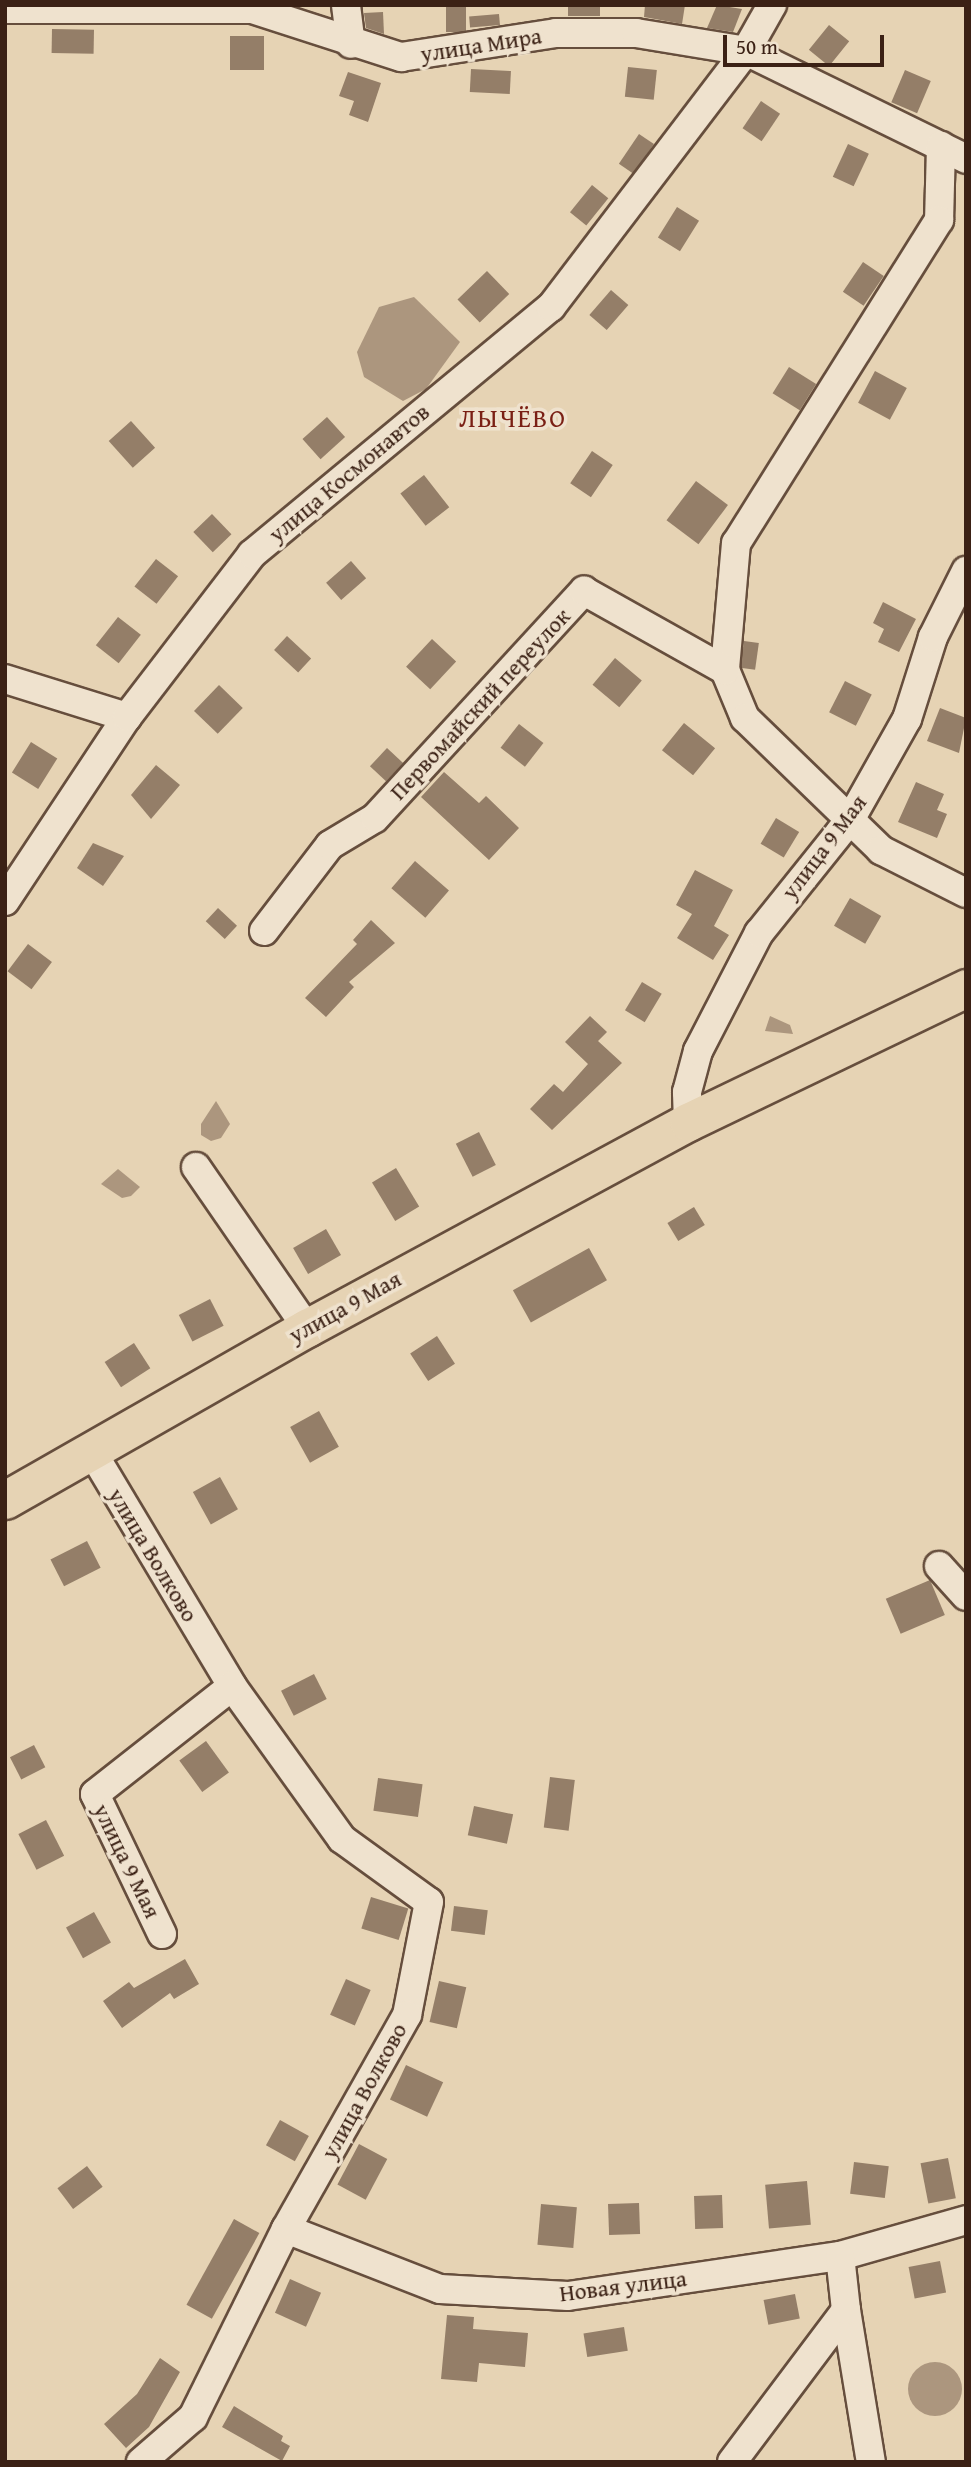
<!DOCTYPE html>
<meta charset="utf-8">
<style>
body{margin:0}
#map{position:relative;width:971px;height:2467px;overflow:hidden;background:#e6d3b4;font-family:"Gentium Book Plus",serif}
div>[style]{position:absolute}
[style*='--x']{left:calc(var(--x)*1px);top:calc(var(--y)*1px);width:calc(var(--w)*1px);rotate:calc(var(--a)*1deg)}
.water>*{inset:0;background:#ac967e}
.round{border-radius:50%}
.building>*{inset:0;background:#947e68;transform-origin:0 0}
.roads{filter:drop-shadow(2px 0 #664e3d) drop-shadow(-2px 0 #664e3d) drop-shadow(0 2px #664e3d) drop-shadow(0 -2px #664e3d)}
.minor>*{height:28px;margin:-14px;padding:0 14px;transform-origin:14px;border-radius:14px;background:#efe2ce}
.major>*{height:37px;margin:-18.5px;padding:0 18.5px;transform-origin:18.5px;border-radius:18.5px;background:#e6d3b4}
span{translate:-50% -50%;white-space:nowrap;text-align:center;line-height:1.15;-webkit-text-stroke:7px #efe2ce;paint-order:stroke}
.street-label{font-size:23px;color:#3b2115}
.quarter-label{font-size:26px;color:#7a1f14;letter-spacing:2px}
.frame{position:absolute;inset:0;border:7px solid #3b2115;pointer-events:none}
.scale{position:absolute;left:723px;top:35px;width:161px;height:32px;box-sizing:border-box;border:4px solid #3b2115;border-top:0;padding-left:9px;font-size:21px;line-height:24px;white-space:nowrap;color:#3b2115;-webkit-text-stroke:5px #efe2ce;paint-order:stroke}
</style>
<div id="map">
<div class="water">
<div style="clip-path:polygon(414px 297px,460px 342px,426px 389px,403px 401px,364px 377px,357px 352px,379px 307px)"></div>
<div style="clip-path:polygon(770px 1016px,790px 1025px,793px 1034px,765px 1031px)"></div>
<div style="clip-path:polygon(216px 1101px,230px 1124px,221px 1138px,211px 1141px,201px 1135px,201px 1124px)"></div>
<div style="clip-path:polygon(118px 1169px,140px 1187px,131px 1196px,122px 1198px,101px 1184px)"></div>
<div class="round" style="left:908px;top:2362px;width:54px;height:54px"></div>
</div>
<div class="building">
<div style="left:446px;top:5px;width:20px;height:27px"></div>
<div style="left:568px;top:5px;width:32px;height:11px"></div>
<div style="clip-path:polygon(645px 5px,685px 5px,682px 24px,644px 17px)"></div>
<div style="clip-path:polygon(717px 5px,742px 9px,733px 32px,707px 28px)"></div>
<div style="clip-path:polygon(383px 12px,384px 34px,366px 28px,364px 13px)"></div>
<div style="left:499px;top:14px;width:11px;height:30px;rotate:85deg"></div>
<div style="left:829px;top:25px;width:26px;height:32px;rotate:39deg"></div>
<div style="left:52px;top:29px;width:42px;height:24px;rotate:1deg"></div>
<div style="left:264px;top:36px;width:34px;height:34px;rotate:90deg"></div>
<div style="left:628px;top:67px;width:29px;height:30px;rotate:6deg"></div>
<div style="left:471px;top:69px;width:40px;height:23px;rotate:3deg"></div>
<div style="left:905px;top:70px;width:28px;height:35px;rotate:23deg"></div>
<div style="clip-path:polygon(348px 72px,381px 83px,368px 122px,349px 115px,354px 101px,339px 96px)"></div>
<div style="left:761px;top:101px;width:23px;height:33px;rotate:34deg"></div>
<div style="left:639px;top:134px;width:18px;height:36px;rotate:34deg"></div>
<div style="left:848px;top:144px;width:23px;height:36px;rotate:25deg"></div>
<div style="left:592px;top:185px;width:21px;height:35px;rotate:39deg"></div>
<div style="left:677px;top:207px;width:26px;height:36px;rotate:32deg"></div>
<div style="left:863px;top:262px;width:25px;height:36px;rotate:34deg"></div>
<div style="left:487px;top:271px;width:32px;height:41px;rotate:46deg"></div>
<div style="left:611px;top:290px;width:23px;height:33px;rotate:41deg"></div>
<div style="left:789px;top:367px;width:32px;height:31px;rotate:32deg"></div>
<div style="left:875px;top:371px;width:36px;height:36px;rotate:28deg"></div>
<div style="left:327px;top:417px;width:27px;height:33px;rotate:48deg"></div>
<div style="left:131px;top:421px;width:36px;height:30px;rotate:48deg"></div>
<div style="left:592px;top:451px;width:25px;height:39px;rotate:34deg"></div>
<div style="left:424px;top:475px;width:41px;height:30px;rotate:52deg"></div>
<div style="left:696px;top:481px;width:40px;height:49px;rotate:37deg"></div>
<div style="left:212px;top:514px;width:28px;height:26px;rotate:46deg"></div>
<div style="left:156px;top:559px;width:28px;height:35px;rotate:38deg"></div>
<div style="left:351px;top:561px;width:23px;height:33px;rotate:49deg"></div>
<div style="clip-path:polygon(883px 602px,916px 619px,899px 652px,878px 642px,884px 629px,873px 623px)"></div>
<div style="left:118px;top:617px;width:29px;height:36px;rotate:38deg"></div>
<div style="left:287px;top:636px;width:33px;height:19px;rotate:43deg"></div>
<div style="left:432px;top:639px;width:33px;height:38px;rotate:43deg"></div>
<div style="left:744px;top:641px;width:15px;height:27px;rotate:8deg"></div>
<div style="left:615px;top:658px;width:35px;height:35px;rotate:40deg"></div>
<div style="left:845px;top:681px;width:30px;height:35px;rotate:27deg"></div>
<div style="left:219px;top:685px;width:33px;height:36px;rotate:44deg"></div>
<div style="clip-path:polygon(940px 708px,966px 718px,959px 753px,927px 741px)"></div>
<div style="left:684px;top:723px;width:40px;height:35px;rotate:39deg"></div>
<div style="left:519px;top:724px;width:31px;height:30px;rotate:38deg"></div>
<div style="left:31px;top:742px;width:31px;height:36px;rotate:32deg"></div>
<div style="left:387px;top:748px;width:22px;height:25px;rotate:43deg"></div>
<div style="clip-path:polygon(156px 765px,180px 785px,151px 819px,131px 795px)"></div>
<div style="clip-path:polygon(444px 772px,479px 803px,486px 796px,519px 828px,489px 860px,421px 797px)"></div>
<div style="clip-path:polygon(916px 782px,944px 794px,937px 810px,947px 814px,937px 838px,898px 822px)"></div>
<div style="left:776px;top:818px;width:27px;height:30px;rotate:31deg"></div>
<div style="clip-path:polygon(93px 843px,124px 856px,103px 886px,77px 868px)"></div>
<div style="left:415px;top:861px;width:45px;height:36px;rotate:41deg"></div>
<div style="clip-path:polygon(695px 870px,733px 890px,714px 926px,729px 935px,713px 960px,677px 938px,692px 914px,676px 905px)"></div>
<div style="left:850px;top:898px;width:36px;height:32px;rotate:30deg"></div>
<div style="left:218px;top:908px;width:26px;height:18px;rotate:43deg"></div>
<div style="clip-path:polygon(371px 920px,395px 943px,349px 982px,354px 987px,326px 1017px,305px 998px,357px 944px,353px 940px)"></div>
<div style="left:28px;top:944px;width:30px;height:34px;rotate:37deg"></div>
<div style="left:642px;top:982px;width:23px;height:33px;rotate:31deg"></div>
<div style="clip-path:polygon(590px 1016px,607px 1032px,598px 1041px,622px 1063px,552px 1130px,530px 1109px,554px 1084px,563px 1092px,588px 1064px,565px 1042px)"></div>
<div style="left:479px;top:1132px;width:37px;height:26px;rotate:63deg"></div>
<div style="left:396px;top:1168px;width:45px;height:28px;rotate:59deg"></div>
<div style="left:694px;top:1207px;width:21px;height:31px;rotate:59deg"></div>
<div style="left:326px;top:1229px;width:30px;height:38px;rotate:60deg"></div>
<div style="left:589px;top:1248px;width:37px;height:87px;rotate:61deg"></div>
<div style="left:210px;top:1299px;width:30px;height:35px;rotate:63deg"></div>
<div style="left:437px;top:1336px;width:33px;height:32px;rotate:57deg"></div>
<div style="left:134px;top:1343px;width:30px;height:35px;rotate:57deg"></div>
<div style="left:319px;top:1411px;width:41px;height:33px;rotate:61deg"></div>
<div style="left:220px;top:1477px;width:37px;height:31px;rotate:61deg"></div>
<div style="left:87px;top:1541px;width:30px;height:41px;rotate:63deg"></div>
<div style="left:930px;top:1580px;width:38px;height:48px;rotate:67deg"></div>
<div style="left:314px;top:1674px;width:28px;height:37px;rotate:63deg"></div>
<div style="left:206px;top:1741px;width:39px;height:33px;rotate:54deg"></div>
<div style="left:34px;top:1745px;width:25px;height:27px;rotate:63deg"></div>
<div style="left:550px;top:1777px;width:25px;height:51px;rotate:7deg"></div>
<div style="left:378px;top:1778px;width:45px;height:33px;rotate:8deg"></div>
<div style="left:474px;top:1806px;width:40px;height:30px;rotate:12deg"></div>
<div style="left:46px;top:1820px;width:40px;height:31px;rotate:63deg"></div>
<div style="left:371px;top:1897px;width:39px;height:33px;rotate:17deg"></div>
<div style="left:454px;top:1906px;width:34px;height:25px;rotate:7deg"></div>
<div style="left:94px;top:1912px;width:35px;height:32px;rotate:61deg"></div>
<div style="clip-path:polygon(185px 1959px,199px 1984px,174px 1999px,170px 1993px,122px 2028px,103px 2001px,129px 1982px,134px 1988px)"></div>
<div style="left:346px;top:1979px;width:27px;height:39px;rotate:24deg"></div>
<div style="left:439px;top:1981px;width:28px;height:42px;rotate:13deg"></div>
<div style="left:406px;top:2065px;width:41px;height:38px;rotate:25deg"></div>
<div style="left:280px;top:2120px;width:33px;height:29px;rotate:29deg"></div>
<div style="left:359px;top:2144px;width:32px;height:46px;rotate:28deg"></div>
<div style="left:948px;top:2158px;width:41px;height:28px;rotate:79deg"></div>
<div style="left:854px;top:2162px;width:35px;height:32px;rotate:7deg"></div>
<div style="left:87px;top:2166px;width:26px;height:37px;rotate:53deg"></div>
<div style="left:807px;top:2181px;width:44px;height:42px;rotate:85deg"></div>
<div style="left:722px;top:2195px;width:33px;height:28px;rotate:88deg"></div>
<div style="left:639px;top:2203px;width:31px;height:31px;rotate:88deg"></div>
<div style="left:541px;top:2204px;width:36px;height:41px;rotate:5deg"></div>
<div style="left:234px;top:2219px;width:29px;height:98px;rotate:29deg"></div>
<div style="left:940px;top:2261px;width:32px;height:32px;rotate:79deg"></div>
<div style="left:290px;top:2279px;width:34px;height:37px;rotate:24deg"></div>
<div style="left:795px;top:2294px;width:25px;height:32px;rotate:79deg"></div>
<div style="clip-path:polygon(447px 2315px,474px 2317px,473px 2329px,528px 2333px,525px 2367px,479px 2363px,477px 2382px,441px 2379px)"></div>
<div style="left:624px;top:2327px;width:24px;height:41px;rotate:81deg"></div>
<div style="clip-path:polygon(160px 2358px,180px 2372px,149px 2427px,126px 2448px,104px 2424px,137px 2394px)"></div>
<div style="clip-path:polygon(234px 2406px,283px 2436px,281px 2441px,290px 2446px,282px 2461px,222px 2427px)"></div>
</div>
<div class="roads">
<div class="minor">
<div style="--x:346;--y:5;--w:39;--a:83"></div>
<div style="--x:5;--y:9;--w:247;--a:0"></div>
<div style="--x:252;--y:9;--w:157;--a:17.9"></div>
<div style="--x:401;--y:57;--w:157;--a:-8.8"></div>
<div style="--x:556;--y:33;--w:80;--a:0"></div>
<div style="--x:636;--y:33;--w:111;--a:9.3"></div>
<div style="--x:746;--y:51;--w:245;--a:26.1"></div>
<div style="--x:941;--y:146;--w:74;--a:91.5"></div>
<div style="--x:939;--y:220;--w:381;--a:122.1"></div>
<div style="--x:736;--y:543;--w:127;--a:95"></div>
<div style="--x:725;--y:670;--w:52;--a:67.4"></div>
<div style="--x:745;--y:718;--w:190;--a:44.1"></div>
<div style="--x:881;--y:850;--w:95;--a:26.8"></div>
<div style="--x:5;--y:679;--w:128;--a:17.3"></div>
<div style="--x:5;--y:901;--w:221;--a:-56.5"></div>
<div style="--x:127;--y:717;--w:205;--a:-52.5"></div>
<div style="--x:252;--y:554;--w:388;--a:-39.6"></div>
<div style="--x:551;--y:307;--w:322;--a:-52.7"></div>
<div style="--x:746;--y:51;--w:53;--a:-60.5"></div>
<div style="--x:264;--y:931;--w:108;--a:-52.5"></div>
<div style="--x:330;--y:845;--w:52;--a:-31"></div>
<div style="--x:375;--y:818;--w:309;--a:-47.4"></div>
<div style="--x:584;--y:591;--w:162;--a:29.3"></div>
<div style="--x:688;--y:1122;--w:30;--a:-92"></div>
<div style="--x:687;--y:1092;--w:42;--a:-75"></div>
<div style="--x:698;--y:1051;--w:133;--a:-62.7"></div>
<div style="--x:759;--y:933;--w:145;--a:-51.2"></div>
<div style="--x:850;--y:820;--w:116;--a:-60.6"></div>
<div style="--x:907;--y:719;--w:86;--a:-72.4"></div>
<div style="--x:933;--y:637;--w:74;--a:-63.4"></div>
<div style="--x:196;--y:1167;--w:196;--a:55.4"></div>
<div style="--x:91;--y:1450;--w:275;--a:59.1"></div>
<div style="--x:232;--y:1686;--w:188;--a:54.3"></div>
<div style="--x:342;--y:1839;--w:107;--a:35.9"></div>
<div style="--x:429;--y:1902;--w:115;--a:101"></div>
<div style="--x:407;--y:2015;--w:246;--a:119.5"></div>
<div style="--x:286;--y:2229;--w:210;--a:116.3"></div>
<div style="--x:193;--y:2417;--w:69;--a:139.1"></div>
<div style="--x:939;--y:1566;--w:40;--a:48"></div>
<div style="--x:162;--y:1934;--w:155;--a:-115.6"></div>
<div style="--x:95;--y:1794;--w:174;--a:-38.2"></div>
<div style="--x:286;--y:2229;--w:165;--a:21.3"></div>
<div style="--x:440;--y:2289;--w:128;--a:3.1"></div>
<div style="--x:568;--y:2296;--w:275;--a:-8.4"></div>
<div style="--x:840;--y:2256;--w:131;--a:-15.9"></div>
<div style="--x:846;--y:2310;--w:154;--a:80.7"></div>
<div style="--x:732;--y:2462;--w:190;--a:-53.1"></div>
<div style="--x:846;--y:2310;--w:54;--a:-96.3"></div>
</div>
<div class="major">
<div style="--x:5;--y:1500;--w:348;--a:-29.7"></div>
<div style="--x:307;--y:1328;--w:433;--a:-28.4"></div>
<div style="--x:688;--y:1122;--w:309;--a:-25.7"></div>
</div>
</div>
<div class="street-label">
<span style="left:481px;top:45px;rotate:-9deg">улица Мира</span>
<span style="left:349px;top:473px;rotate:-40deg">улица Космонавтов</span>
<span style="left:480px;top:704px;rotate:-47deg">Первомайский переулок</span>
<span style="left:824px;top:847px;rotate:-53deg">улица 9 Мая</span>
<span style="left:345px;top:1307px;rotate:-29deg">улица 9 Мая</span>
<span style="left:153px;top:1555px;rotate:59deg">улица Волково</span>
<span style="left:127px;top:1861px;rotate:64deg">улица 9 Мая</span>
<span style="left:364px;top:2091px;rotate:-61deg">улица Волково</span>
<span style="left:623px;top:2286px;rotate:-7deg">Новая улица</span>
</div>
<div class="quarter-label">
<span style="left:513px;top:418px">ЛЫЧЁВО</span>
</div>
<div class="frame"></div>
<div class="scale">50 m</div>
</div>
